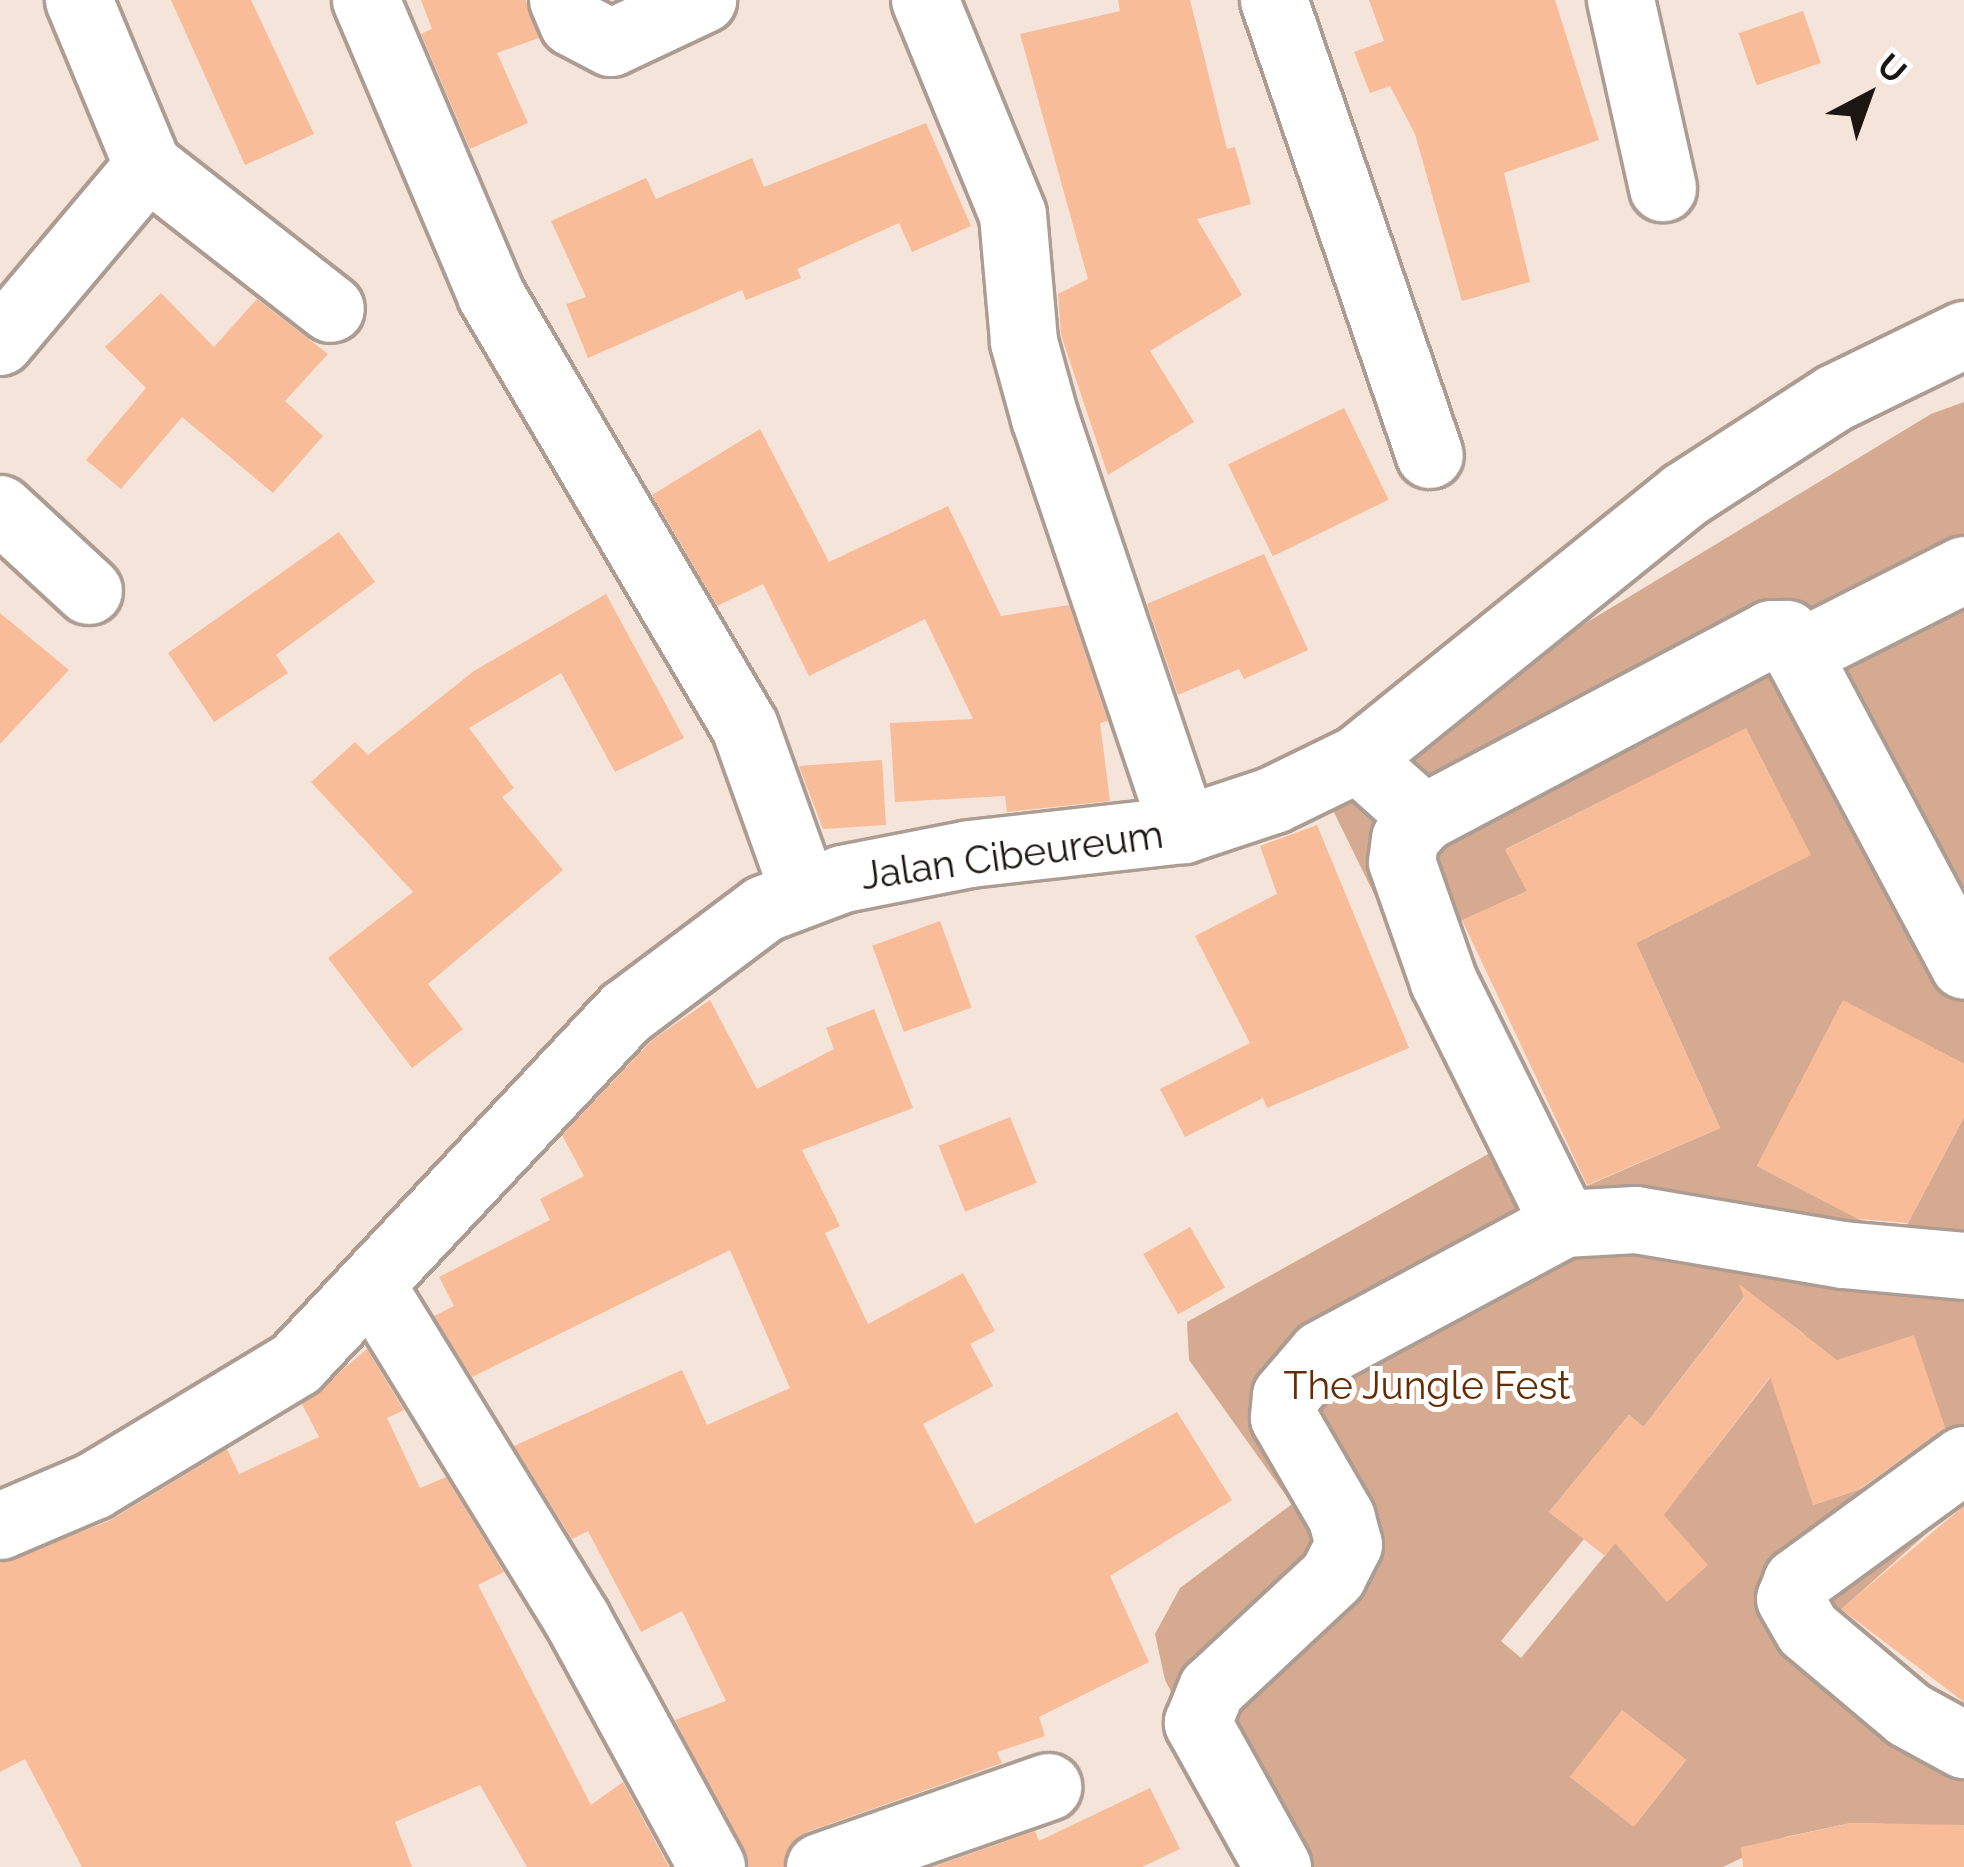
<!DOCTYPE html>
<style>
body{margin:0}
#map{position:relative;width:1964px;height:1867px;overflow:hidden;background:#f5e4da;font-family:Raleway,sans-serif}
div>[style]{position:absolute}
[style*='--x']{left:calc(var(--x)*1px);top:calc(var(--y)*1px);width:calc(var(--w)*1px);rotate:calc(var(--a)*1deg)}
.green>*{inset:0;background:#d6aa91}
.building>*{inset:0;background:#f8bc99;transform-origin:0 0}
.roads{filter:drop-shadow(3px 0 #ac9c92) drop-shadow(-3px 0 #ac9c92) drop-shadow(0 3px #ac9c92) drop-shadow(0 -3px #ac9c92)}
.minor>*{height:66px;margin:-33px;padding:0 33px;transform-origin:33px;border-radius:33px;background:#fff}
span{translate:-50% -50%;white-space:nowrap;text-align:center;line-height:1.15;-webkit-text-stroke:10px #fff;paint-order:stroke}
.street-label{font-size:39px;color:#1c1612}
.park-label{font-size:39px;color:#642e05}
.north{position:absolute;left:1808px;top:36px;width:120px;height:120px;-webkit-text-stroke:9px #fff;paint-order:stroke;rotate:41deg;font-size:33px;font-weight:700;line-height:48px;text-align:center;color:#1c1612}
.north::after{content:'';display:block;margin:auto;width:42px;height:54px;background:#1c1612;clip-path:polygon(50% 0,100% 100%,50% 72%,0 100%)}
</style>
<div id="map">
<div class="green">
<div style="clip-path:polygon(evenodd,1964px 402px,1964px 1064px,1843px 1001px,1757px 1166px,1899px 1240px,1964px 1117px,1964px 1500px,1835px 1615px,1964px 1722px,1964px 1867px,1924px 1825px,1851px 1823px,1785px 1837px,1723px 1867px,1239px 1867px,1246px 1836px,1165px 1680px,1155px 1634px,1180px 1588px,1292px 1504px,1189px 1360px,1187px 1322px,1499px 1148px,1320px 784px,1931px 414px,1964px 402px,1746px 729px,1810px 855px,1636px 943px,1720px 1128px,1575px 1191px,1454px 924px,1527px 891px,1506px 849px,1746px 729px,1964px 402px,1748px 1292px,1804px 1334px,1709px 1457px,1654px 1413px,1748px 1292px,1964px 402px,1913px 1336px,1955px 1457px,1813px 1505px,1913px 1336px,1964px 402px,1629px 1415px,1683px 1460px,1521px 1658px,1501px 1641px,1584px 1539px,1549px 1512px,1629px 1415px,1964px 402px,1623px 1711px,1686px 1760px,1635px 1825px,1623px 1711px)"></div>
</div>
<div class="building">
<div style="clip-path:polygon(171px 0,251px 0,314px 134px,245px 165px)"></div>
<div style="clip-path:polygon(421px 0,526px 0,539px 38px,497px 53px,528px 123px,470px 149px,421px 34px,432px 29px)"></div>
<div style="clip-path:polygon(1118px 0,1190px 0,1227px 149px,1235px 147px,1251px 204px,1197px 219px,1242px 295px,1150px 351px,1194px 422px,1108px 475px,1061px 335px,1058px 294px,1088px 279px,1020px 34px,1120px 11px)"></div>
<div style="clip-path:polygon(1369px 0,1555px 0,1599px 140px,1504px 173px,1530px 282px,1462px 301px,1415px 134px,1390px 86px,1370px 93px,1354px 52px,1384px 41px)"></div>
<div style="left:1803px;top:11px;width:55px;height:68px;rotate:71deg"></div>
<div style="clip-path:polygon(926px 123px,971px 226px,912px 252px,899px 223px,797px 269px,801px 278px,746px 300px,742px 290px,588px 358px,566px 304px,586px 297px,551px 221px,646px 178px,656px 199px,752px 158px,764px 187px)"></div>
<div style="clip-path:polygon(161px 293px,214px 347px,257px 299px,328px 354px,285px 401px,323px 436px,273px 493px,182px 417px,121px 489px,86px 460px,146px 388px,105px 347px)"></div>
<div style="left:1344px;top:408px;width:102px;height:129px;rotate:64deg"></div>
<div style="clip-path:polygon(760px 429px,829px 562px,948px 506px,1001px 616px,1069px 605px,1108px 721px,1100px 723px,1110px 801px,1007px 812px,1005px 796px,895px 802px,890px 723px,973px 719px,925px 619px,809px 676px,763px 584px,717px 606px,652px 495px)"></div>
<div style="clip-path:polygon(339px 532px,375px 582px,276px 655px,288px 673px,214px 722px,168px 653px)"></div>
<div style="clip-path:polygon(1264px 554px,1308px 650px,1244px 679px,1239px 669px,1178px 695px,1147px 604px)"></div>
<div style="clip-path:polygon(606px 594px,684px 738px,615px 772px,561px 673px,469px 728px,514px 788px,502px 797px,563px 870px,428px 984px,463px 1029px,412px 1068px,328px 958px,413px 892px,311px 782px,355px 742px,368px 755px,474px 671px)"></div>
<div style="clip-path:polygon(0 613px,69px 670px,0 744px)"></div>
<div style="clip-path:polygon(1746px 728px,1811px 855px,1636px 943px,1720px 1128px,1587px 1185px,1462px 920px,1527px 891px,1505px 850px)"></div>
<div style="clip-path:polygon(882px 760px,886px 825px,823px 829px,799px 766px)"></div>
<div style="clip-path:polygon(1317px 825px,1409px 1048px,1267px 1108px,1263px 1098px,1185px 1137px,1160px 1089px,1250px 1043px,1195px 936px,1277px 894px,1260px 846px)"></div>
<div style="left:940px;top:921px;width:92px;height:72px;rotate:70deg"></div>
<div style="clip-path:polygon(710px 1000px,757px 1089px,834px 1049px,826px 1028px,874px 1009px,913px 1108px,802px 1150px,840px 1226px,825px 1233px,868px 1324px,963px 1273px,995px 1331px,970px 1344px,993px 1386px,923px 1424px,975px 1524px,1177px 1412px,1232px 1500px,1110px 1576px,1149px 1662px,1039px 1717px,1045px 1736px,997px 1752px,1002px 1763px,807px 1832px,791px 1844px,784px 1867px,749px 1867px,675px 1720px,726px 1701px,682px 1611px,641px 1632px,588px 1531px,572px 1539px,514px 1446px,682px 1370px,707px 1425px,790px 1388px,730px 1250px,472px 1377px,434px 1316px,454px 1306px,439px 1277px,550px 1220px,540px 1199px,584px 1176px,562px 1135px,652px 1040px)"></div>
<div style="clip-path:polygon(1843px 1000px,1964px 1064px,1964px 1117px,1908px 1223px,1858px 1219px,1757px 1166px)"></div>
<div style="left:1010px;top:1117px;width:71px;height:77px;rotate:68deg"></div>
<div style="left:1190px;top:1227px;width:70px;height:54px;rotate:60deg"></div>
<div style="clip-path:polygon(1739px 1284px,1837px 1360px,1914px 1335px,1945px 1428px,1860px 1489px,1813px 1505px,1770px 1377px,1664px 1515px,1708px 1565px,1667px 1602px,1615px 1543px,1605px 1556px,1549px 1512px,1629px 1415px,1643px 1427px,1744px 1298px)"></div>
<div style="clip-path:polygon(367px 1349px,404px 1410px,387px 1418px,420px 1488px,446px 1477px,504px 1572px,478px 1585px,591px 1805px,623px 1782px,669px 1867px,527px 1867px,480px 1785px,395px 1822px,412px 1867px,82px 1867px,25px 1759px,0 1772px,0 1563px,109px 1521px,227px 1449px,239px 1474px,319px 1437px,302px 1404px)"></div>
<div style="clip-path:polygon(1964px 1506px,1964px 1702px,1841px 1609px)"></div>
<div style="left:1622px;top:1710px;width:81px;height:85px;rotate:38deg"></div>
<div style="clip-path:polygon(1150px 1788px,1180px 1849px,1142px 1867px,933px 1867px,1035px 1831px,1039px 1841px)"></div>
<div style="clip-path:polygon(1851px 1823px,1964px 1825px,1964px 1867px,1743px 1867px,1741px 1847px)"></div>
</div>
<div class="roads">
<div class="minor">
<div style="--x:366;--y:0;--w:320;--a:67"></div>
<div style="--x:491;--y:295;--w:501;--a:59.55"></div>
<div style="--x:745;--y:727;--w:175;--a:70.3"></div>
<div style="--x:563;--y:0;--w:25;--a:67"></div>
<div style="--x:573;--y:23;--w:43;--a:27.8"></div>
<div style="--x:611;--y:43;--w:102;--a:-25.1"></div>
<div style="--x:925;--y:0;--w:232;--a:67.7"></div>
<div style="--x:1013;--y:215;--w:127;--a:85"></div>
<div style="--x:1024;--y:342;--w:79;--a:74.6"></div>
<div style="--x:1045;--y:418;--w:435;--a:71.4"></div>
<div style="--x:1274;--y:0;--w:481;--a:71.1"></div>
<div style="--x:1621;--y:0;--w:193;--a:77.4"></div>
<div style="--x:148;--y:166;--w:232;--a:38"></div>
<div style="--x:0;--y:342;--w:230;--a:-49.9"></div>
<div style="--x:148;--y:166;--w:180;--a:-112.6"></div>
<div style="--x:0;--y:509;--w:121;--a:42.7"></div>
<div style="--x:1802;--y:652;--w:182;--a:-26.8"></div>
<div style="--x:1358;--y:759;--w:89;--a:41.8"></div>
<div style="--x:1424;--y:818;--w:393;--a:-27.9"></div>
<div style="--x:1771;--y:634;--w:16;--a:0"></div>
<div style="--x:1787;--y:634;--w:376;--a:61.9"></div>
<div style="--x:1424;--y:818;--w:28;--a:132"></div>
<div style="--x:1405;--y:839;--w:23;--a:97"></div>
<div style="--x:1402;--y:862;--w:127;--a:70.7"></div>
<div style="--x:1444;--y:982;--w:270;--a:63.6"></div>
<div style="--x:1564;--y:1224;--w:72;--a:-3.2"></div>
<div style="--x:1636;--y:1220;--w:210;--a:9.6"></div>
<div style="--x:1843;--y:1255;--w:121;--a:5.2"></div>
<div style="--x:374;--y:1289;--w:387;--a:58.4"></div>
<div style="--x:577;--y:1619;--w:282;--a:61.4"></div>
<div style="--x:1964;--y:1460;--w:207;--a:143.9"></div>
<div style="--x:1797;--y:1582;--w:18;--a:112"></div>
<div style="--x:1790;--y:1599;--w:36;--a:60"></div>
<div style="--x:1808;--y:1630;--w:132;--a:40.1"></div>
<div style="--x:1909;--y:1715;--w:63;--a:28.6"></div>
<div style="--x:0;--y:1526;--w:102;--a:-23.1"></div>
<div style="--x:94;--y:1486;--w:236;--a:-31.1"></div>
<div style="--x:296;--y:1364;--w:483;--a:-46.8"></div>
<div style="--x:627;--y:1012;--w:171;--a:-36.9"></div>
<div style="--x:764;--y:909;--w:85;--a:-20.8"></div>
<div style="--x:843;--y:879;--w:129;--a:-11.1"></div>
<div style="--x:970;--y:854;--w:215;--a:-6.4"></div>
<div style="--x:1184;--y:830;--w:95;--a:-18.4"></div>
<div style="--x:1274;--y:800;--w:93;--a:-26"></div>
<div style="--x:1358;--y:759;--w:420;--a:-38.9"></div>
<div style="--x:1685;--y:495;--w:179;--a:-32.9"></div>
<div style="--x:1835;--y:398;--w:144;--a:-26"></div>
<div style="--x:820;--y:1867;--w:242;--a:-19.3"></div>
<div style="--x:1278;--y:1867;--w:165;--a:-119.1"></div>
<div style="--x:1198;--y:1723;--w:37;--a:-68"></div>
<div style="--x:1212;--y:1689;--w:166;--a:-43"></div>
<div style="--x:1333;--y:1576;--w:35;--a:-63"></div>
<div style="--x:1349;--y:1545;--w:28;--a:-105"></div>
<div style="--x:1342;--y:1518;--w:116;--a:-120.1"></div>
<div style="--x:1284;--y:1418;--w:22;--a:-85"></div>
<div style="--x:1286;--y:1396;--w:55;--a:-49.4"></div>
<div style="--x:1322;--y:1354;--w:275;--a:-28.2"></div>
</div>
</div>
<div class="street-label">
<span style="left:1012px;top:855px;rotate:-8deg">Jalan Cibeureum</span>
</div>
<div class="park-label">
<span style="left:1427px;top:1385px">The Jungle Fest</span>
</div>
<div class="north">U</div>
</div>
